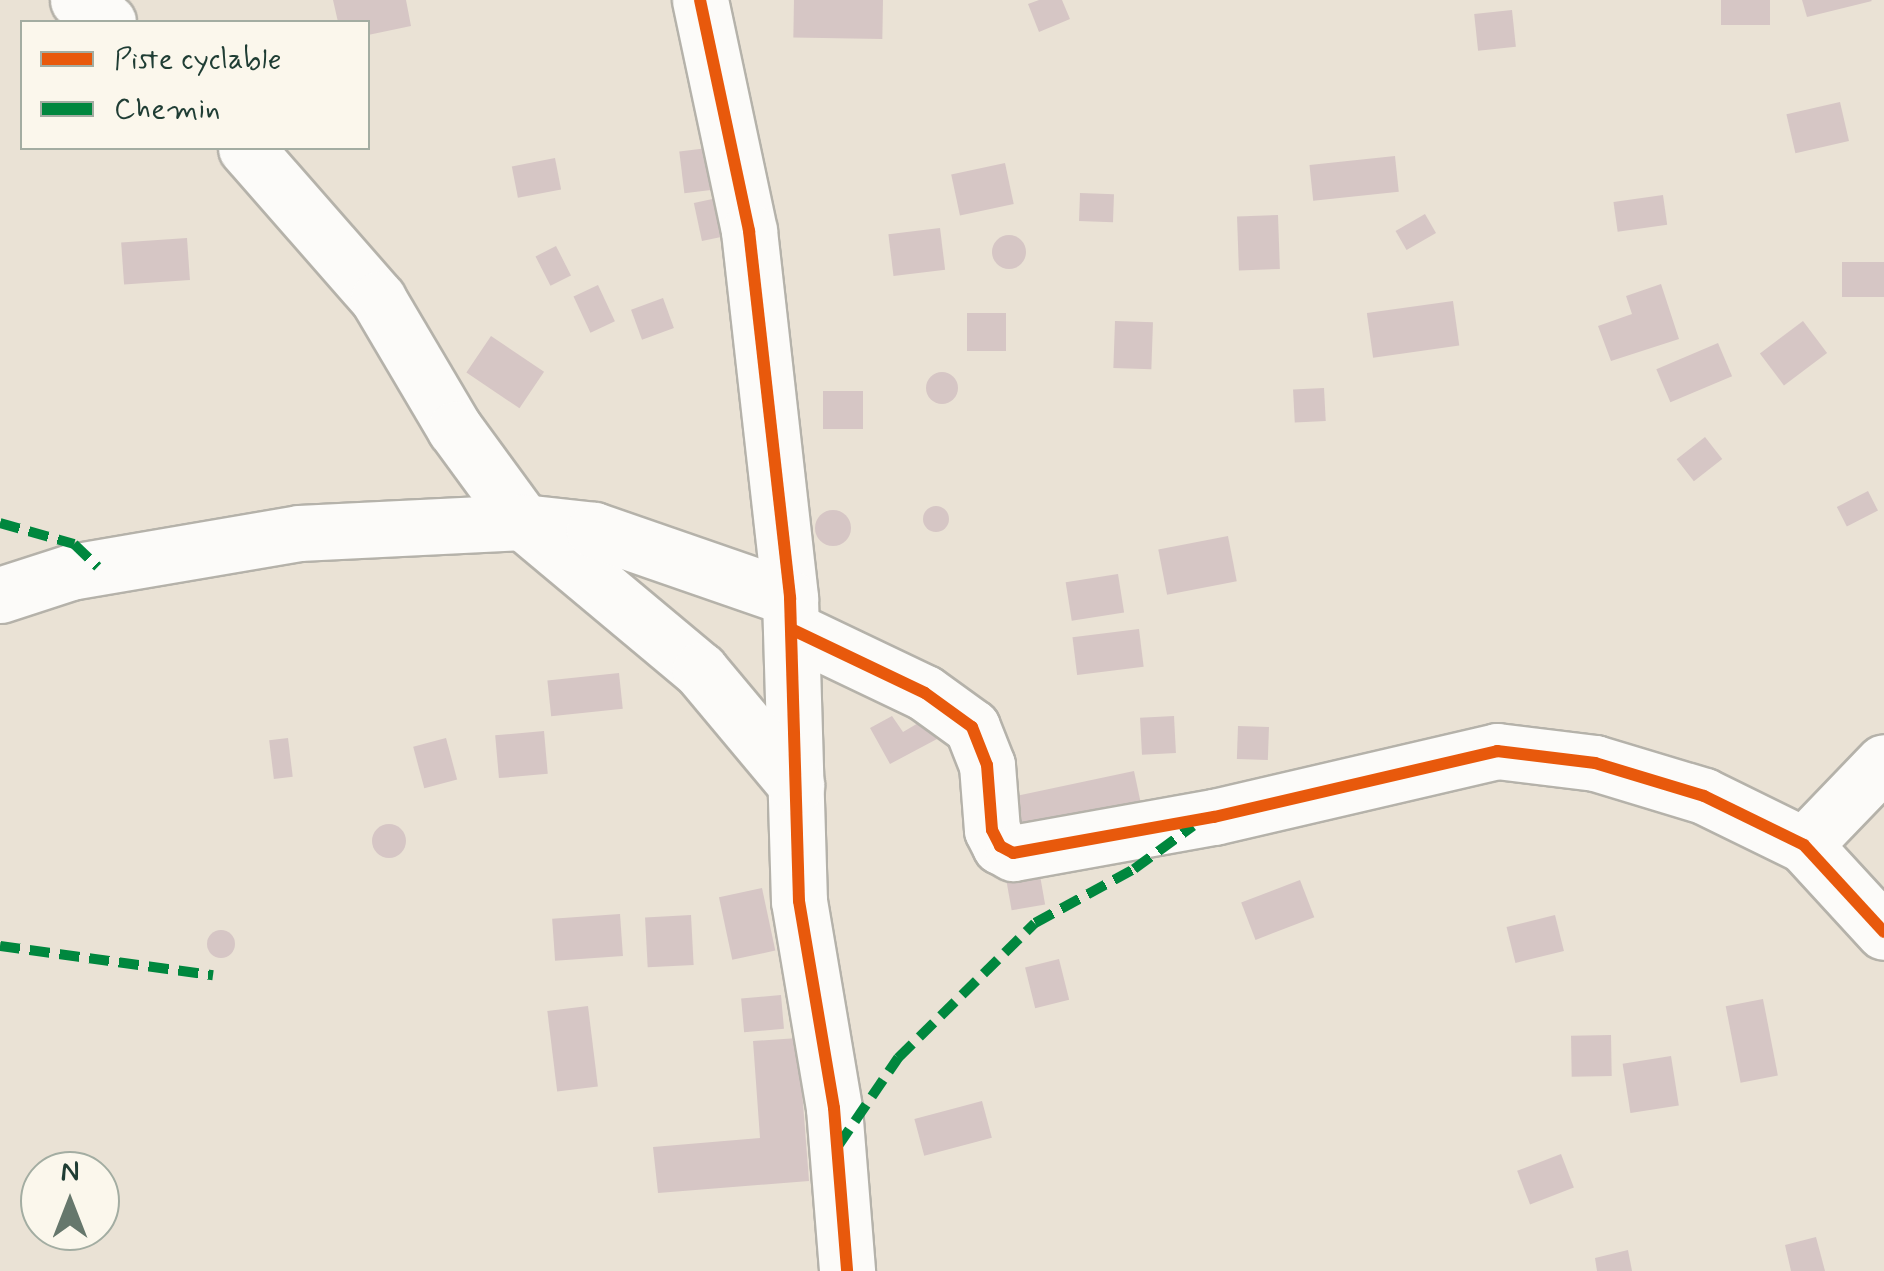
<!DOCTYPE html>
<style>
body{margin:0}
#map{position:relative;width:1884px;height:1271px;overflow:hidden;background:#eae2d5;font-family:Mynerve,sans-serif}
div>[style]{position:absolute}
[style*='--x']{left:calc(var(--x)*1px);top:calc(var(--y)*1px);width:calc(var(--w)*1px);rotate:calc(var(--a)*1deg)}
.building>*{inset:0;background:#d6c6c5;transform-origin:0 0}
.round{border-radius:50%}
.roads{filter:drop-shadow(2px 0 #b5b2aa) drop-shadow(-2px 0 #b5b2aa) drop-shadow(0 2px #b5b2aa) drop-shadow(0 -2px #b5b2aa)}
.minor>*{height:55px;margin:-27.5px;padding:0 27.5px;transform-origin:27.5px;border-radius:27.5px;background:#fcfbf9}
.quiet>*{height:10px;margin-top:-5px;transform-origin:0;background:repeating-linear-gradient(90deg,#00873e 0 20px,transparent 0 30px)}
.cycleway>*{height:12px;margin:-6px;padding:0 6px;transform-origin:6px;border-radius:6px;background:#e8590c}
span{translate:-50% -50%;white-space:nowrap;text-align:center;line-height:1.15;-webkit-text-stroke:8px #fbf7ec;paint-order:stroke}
.legend{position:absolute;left:20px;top:20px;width:350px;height:130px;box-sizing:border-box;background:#fbf7ec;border:2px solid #a3ada2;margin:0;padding:12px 18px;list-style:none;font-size:30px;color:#1f3d34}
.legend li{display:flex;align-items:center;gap:20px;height:50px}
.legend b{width:50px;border:2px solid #a3ada2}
.north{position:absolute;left:20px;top:1151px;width:100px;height:100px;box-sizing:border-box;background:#fbf7ec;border:2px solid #a3ada2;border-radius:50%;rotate:0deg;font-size:28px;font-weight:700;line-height:40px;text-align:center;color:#1f3d34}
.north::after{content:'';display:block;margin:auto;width:35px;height:45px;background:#66776c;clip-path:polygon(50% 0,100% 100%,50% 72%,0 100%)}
</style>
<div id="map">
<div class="building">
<div style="clip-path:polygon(333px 0,406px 0,411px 26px,368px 35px,368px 22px,338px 22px)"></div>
<div style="left:883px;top:0;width:39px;height:89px;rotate:91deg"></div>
<div style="clip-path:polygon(1039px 0,1062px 0,1070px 19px,1039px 32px,1028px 4px)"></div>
<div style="left:1721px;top:0;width:49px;height:25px"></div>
<div style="clip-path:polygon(1802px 0,1871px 0,1872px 1px,1807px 17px)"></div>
<div style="left:1512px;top:10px;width:37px;height:38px;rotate:84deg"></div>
<div style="left:1840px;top:102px;width:40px;height:55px;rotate:77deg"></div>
<div style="left:716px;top:147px;width:42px;height:37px;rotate:83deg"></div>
<div style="left:1395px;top:156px;width:36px;height:86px;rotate:84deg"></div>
<div style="left:555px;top:158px;width:32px;height:44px;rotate:79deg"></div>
<div style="left:1005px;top:163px;width:42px;height:55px;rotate:78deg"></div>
<div style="left:1080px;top:193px;width:34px;height:28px;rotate:2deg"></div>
<div style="left:731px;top:195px;width:39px;height:38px;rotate:78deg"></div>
<div style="left:1663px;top:195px;width:30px;height:50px;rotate:82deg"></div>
<div style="left:1425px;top:214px;width:22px;height:34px;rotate:60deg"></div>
<div style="left:1278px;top:215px;width:54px;height:41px;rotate:88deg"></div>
<div style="left:940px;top:228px;width:42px;height:52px;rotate:83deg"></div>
<div class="round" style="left:992px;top:235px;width:34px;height:34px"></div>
<div style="left:187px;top:238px;width:42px;height:66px;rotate:86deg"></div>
<div style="left:556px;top:246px;width:33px;height:23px;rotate:63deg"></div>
<div style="left:1884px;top:262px;width:35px;height:42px;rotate:90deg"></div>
<div style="clip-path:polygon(1661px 284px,1679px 339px,1611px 361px,1598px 326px,1632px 314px,1626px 296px)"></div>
<div style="left:598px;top:285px;width:40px;height:27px;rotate:65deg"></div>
<div style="left:663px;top:298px;width:32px;height:34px;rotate:70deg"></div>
<div style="left:1453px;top:301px;width:45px;height:87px;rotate:82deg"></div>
<div style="left:967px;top:313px;width:39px;height:38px"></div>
<div style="left:1115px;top:321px;width:38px;height:47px;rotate:2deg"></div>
<div style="left:1803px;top:321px;width:40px;height:54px;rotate:53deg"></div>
<div style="left:491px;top:336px;width:64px;height:44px;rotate:34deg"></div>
<div style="left:1718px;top:343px;width:36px;height:67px;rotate:67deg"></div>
<div class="round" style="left:926px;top:372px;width:32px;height:32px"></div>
<div style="left:1324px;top:388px;width:33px;height:31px;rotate:87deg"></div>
<div style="left:863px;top:391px;width:38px;height:40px;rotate:90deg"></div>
<div style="left:1705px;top:437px;width:28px;height:36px;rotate:52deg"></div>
<div style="left:1868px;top:491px;width:22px;height:35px;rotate:63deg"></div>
<div class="round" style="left:923px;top:506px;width:26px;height:26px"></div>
<div class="round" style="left:815px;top:510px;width:36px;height:36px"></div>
<div style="left:1228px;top:536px;width:46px;height:71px;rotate:79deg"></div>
<div style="left:1118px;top:574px;width:39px;height:53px;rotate:81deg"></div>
<div style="left:1139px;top:629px;width:38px;height:67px;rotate:83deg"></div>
<div style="left:619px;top:673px;width:36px;height:72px;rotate:84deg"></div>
<div style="clip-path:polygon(892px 716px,903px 732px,925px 719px,937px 739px,890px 764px,870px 728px)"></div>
<div style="left:1174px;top:716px;width:37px;height:34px;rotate:87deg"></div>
<div style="left:1238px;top:726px;width:31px;height:33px;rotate:2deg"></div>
<div style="left:544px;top:731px;width:43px;height:49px;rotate:85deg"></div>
<div style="left:288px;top:738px;width:39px;height:19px;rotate:83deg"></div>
<div style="left:446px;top:738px;width:43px;height:34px;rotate:75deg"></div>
<div style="left:1134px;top:771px;width:39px;height:130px;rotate:78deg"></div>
<div class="round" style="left:372px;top:824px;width:34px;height:34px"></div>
<div style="left:1038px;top:864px;width:41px;height:34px;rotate:80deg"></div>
<div style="left:1300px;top:880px;width:40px;height:63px;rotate:69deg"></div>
<div style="left:762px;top:888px;width:64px;height:44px;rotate:78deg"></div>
<div style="left:620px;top:914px;width:42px;height:68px;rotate:86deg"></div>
<div style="left:691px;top:915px;width:50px;height:46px;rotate:87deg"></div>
<div style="left:1555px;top:915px;width:37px;height:50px;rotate:76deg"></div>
<div class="round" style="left:207px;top:930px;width:28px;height:28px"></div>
<div style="left:1059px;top:959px;width:42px;height:35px;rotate:76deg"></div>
<div style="left:781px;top:995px;width:34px;height:40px;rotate:85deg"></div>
<div style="left:1763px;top:999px;width:78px;height:38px;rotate:79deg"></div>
<div style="left:588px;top:1006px;width:81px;height:41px;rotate:83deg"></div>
<div style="left:1611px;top:1035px;width:41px;height:40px;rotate:89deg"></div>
<div style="clip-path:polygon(798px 1038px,809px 1181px,658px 1193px,653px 1147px,760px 1138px,753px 1041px)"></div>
<div style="left:1671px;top:1056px;width:50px;height:49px;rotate:81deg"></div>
<div style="left:982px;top:1101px;width:38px;height:70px;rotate:75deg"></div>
<div style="left:1561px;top:1154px;width:36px;height:47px;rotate:69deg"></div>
<div style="clip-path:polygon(1816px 1237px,1825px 1271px,1791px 1271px,1785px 1245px)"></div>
<div style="clip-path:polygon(1628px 1250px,1632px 1271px,1597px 1271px,1595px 1258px)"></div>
</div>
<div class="roads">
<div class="minor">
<div style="--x:78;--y:0;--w:37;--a:36"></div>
<div style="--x:700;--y:0;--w:236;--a:78"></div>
<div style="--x:749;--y:231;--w:369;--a:83.6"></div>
<div style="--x:790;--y:598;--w:303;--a:88.3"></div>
<div style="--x:799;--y:901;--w:210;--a:80.4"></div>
<div style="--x:834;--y:1108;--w:164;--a:85.4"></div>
<div style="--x:246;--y:148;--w:201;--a:48.8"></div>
<div style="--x:378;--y:299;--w:151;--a:59.4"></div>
<div style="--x:455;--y:429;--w:115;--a:53.8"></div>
<div style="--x:523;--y:522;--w:231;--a:39.9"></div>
<div style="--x:700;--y:670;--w:150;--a:50.1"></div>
<div style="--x:0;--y:595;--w:75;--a:-17.9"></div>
<div style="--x:71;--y:572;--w:231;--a:-9.7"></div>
<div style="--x:299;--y:533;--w:224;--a:-2.8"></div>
<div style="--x:523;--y:522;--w:71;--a:6.4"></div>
<div style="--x:594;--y:530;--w:207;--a:19.1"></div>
<div style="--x:791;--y:629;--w:148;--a:25.5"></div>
<div style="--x:925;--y:693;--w:58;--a:35.9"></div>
<div style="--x:972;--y:727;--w:41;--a:68.5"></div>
<div style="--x:987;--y:765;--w:65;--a:85.6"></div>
<div style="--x:992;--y:830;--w:18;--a:63"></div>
<div style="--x:1000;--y:846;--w:15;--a:28"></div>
<div style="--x:1013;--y:853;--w:204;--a:-10.2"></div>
<div style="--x:1214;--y:817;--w:291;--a:-13.1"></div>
<div style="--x:1497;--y:751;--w:99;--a:7"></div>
<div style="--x:1595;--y:763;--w:114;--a:16.8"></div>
<div style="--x:1704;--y:796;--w:111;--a:26.1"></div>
<div style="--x:1804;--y:845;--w:118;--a:47.4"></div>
<div style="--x:1804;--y:845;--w:115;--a:-46.1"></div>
</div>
</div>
<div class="quiet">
<div style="--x:0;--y:523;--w:77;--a:15.8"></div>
<div style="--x:74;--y:544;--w:33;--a:44"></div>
<div style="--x:0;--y:946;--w:215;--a:7.8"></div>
<div style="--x:838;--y:1146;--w:107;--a:-55.7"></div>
<div style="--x:898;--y:1058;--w:192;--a:-44.6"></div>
<div style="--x:1035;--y:923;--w:113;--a:-28.6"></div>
<div style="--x:1134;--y:869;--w:73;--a:-36.1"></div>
</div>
<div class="cycleway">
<div style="--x:700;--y:0;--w:236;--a:78"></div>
<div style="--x:749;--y:231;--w:369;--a:83.6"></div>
<div style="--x:790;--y:598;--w:303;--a:88.3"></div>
<div style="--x:799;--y:901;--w:210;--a:80.4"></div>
<div style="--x:834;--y:1108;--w:164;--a:85.4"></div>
<div style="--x:791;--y:629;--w:148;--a:25.5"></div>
<div style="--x:925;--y:693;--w:58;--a:35.9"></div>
<div style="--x:972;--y:727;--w:41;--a:68.5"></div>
<div style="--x:987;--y:765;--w:65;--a:85.6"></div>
<div style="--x:992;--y:830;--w:18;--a:63"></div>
<div style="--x:1000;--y:846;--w:15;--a:28"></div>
<div style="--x:1013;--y:853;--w:204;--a:-10.2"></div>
<div style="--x:1214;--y:817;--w:291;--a:-13.1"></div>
<div style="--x:1497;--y:751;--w:99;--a:7"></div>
<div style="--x:1595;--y:763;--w:114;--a:16.8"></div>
<div style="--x:1704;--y:796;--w:111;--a:26.1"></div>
<div style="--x:1804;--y:845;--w:118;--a:47.4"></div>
</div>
<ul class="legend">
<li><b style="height:12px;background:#e8590c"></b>Piste cyclable</li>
<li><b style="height:12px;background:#00873e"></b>Chemin</li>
</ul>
<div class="north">N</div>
</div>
